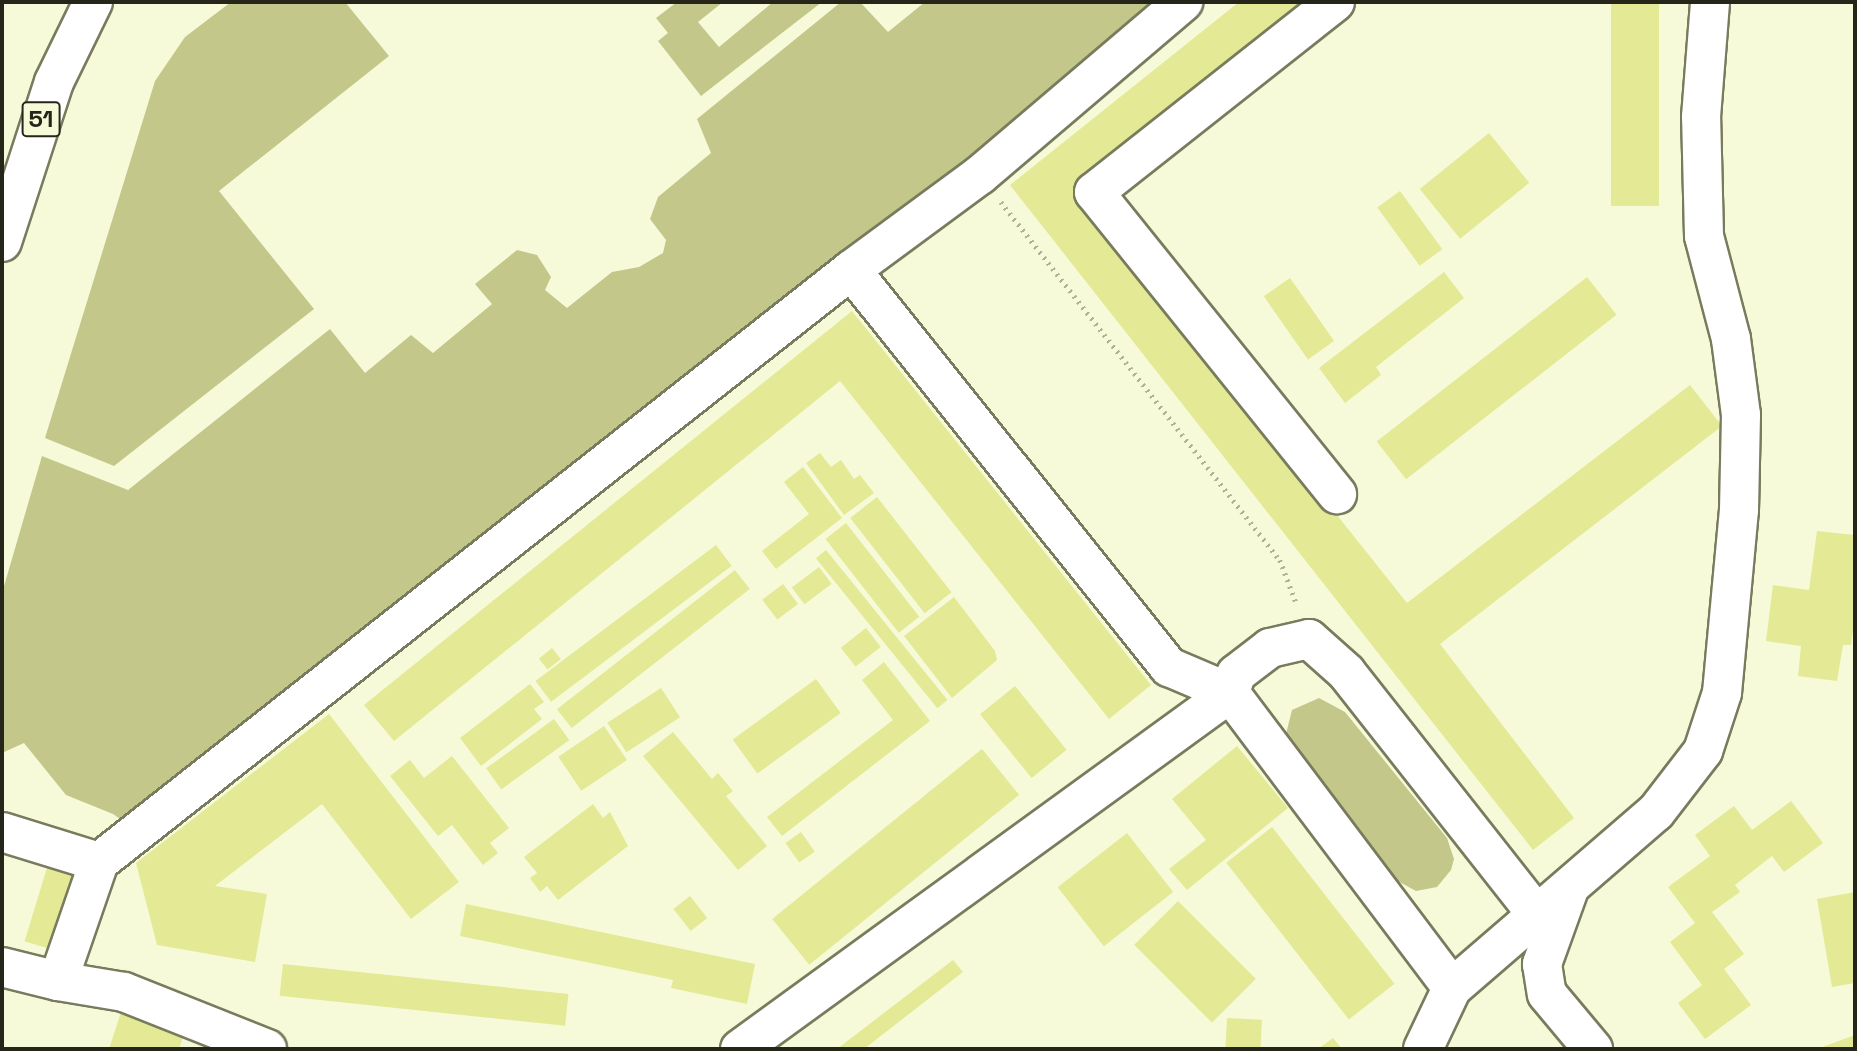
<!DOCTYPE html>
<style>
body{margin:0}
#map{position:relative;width:1857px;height:1051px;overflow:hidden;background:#f6fad9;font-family:"Space Grotesk",sans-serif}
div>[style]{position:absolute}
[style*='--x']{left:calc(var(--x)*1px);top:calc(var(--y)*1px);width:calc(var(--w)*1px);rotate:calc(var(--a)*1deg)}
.green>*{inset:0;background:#c3c88a}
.building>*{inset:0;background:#e4e995;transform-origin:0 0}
.path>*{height:4.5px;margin-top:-2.25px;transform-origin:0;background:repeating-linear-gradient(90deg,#aeb197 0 2px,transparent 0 7px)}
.roads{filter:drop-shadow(2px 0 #797b5e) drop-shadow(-2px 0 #797b5e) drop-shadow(0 2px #797b5e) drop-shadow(0 -2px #797b5e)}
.street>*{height:38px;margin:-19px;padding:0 19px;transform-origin:19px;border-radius:19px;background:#fff}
.secondary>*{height:38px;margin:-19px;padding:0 19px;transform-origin:19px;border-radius:19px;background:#fff}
.primary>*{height:38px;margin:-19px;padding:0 19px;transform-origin:19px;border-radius:19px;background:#fff}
span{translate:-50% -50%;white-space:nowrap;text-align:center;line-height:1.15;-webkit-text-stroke:5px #f6fad9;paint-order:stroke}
.shield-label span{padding:2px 5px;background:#f6fad9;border:2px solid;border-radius:5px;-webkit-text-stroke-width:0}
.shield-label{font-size:24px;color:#252619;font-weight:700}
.frame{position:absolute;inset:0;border:4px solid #252619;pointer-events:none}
</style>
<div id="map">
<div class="green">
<div style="clip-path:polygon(231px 2px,345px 2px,389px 56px,219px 191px,314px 309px,114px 466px,45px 438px,155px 81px,185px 37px)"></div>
<div style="clip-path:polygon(677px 2px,723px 2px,698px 22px,719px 47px,773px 2px,822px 2px,701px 96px,658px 41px,668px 33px,656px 18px)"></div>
<div style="clip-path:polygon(841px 2px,860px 2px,888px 32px,925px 2px,1162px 2px,971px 160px,130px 826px,113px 814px,66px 795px,24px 743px,2px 753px,2px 593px,42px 456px,128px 490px,330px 329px,365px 373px,411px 335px,433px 353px,492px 304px,475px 284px,517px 250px,537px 255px,551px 277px,545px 290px,567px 308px,612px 272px,639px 267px,663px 253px,666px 240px,650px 219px,658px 197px,711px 153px,697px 119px)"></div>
<div style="clip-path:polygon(1319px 698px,1345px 712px,1447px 838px,1454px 859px,1451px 870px,1437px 887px,1416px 891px,1394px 879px,1285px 738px,1292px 710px)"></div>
</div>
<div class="building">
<div style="clip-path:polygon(1239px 2px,1315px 2px,1079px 191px,1407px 603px,1690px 385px,1722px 426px,1440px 644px,1574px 818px,1533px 850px,1010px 185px)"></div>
<div style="left:1611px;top:2px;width:48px;height:204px"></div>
<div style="left:1489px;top:133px;width:64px;height:89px;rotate:51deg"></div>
<div style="left:1400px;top:191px;width:72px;height:28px;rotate:54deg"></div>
<div style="clip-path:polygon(1444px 272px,1464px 298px,1376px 367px,1381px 375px,1345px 403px,1319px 368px)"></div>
<div style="left:1587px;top:277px;width:48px;height:267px;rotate:52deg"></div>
<div style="left:1290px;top:278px;width:77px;height:32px;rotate:55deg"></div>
<div style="clip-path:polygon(852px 311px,1151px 685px,1109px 719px,840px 381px,394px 741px,364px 705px)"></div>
<div style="clip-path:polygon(820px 453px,831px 467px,841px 460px,854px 479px,860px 475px,874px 493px,844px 515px,806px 463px)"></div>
<div style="clip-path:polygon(803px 467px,842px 518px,776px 569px,762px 551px,809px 514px,784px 482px)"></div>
<div style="left:877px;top:497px;width:121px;height:34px;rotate:52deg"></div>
<div style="left:846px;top:523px;width:119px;height:26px;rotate:52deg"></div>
<div style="clip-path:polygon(1817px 531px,1855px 535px,1855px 616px,1851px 645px,1843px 645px,1837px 681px,1798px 676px,1801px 646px,1766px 641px,1773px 585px,1809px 590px)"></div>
<div style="left:716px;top:545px;width:26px;height:226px;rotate:53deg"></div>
<div style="left:826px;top:550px;width:193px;height:13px;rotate:51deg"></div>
<div style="left:819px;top:567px;width:21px;height:34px;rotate:53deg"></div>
<div style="left:735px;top:570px;width:24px;height:226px;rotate:52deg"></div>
<div style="left:783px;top:584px;width:25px;height:26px;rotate:53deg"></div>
<div style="clip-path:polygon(954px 597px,995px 651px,997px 660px,952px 698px,904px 636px)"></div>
<div style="left:866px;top:628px;width:24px;height:32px;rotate:52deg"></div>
<div style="left:552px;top:648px;width:14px;height:17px;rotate:51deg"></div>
<div style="clip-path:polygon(884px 662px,930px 721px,782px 836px,767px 817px,893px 720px,862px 680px)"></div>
<div style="left:816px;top:679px;width:42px;height:103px;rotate:54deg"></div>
<div style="clip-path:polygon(530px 684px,544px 702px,534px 709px,542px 719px,481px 766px,460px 738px)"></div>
<div style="left:1015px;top:686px;width:82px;height:45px;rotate:51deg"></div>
<div style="left:661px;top:688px;width:35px;height:64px;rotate:57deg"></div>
<div style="clip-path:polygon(329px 714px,459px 882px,411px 919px,322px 804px,215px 886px,267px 894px,255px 962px,157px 945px,136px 863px)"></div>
<div style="left:554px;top:719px;width:26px;height:84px;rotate:54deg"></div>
<div style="left:604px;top:726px;width:41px;height:55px;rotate:56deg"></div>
<div style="clip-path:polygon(673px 732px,712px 779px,718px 773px,733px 791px,726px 796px,767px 846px,738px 870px,643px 756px)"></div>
<div style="clip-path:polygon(1237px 746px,1288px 808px,1187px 890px,1169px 869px,1206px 840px,1172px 799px)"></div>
<div style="left:982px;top:749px;width:59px;height:270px;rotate:51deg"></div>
<div style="clip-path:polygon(452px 756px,509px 828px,490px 843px,498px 853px,483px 865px,452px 825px,438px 836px,390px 776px,410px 760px,424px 778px)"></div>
<div style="clip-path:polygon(1791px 801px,1823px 843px,1784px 872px,1772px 856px,1735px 885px,1740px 892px,1712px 912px,1744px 954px,1724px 969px,1751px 1005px,1705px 1039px,1678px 1003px,1702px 985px,1670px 942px,1695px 923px,1668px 887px,1710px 856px,1695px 835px,1734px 806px,1752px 830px)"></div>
<div style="clip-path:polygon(593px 804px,603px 818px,610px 812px,628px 846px,558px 900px,547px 886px,540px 892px,530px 878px,537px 873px,524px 857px)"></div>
<div style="left:1272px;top:827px;width:199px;height:58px;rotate:52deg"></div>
<div style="left:801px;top:832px;width:24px;height:19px;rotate:55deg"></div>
<div style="left:1127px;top:833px;width:75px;height:88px;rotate:52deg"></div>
<div style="left:50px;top:858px;width:38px;height:87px;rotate:17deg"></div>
<div style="clip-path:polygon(1855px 892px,1855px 983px,1832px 987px,1817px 899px)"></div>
<div style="left:690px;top:896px;width:28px;height:21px;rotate:52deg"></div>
<div style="left:1178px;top:901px;width:110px;height:62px;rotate:45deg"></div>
<div style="clip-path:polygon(466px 904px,755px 964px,747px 1004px,671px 988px,673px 980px,460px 936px)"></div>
<div style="clip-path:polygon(953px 960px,963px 972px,864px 1049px,837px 1049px)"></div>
<div style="left:283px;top:964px;width:287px;height:32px;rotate:6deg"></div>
<div style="clip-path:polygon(122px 1009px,186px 1028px,179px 1049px,109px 1049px)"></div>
<div style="left:1227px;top:1018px;width:35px;height:31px;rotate:3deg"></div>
<div style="clip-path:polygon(1855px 1035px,1855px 1049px,1817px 1049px)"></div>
<div style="clip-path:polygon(1333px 1038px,1342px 1049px,1318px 1049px)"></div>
</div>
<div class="path">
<div style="--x:1001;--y:202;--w:454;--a:52.1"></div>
<div style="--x:1280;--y:560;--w:48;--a:69.3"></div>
</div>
<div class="roads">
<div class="street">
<div style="--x:1335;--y:2;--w:307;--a:141.7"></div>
<div style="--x:1094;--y:192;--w:388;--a:51.2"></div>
<div style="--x:851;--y:270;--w:509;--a:51.31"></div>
<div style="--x:1169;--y:667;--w:66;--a:23.1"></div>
</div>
<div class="secondary">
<div style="--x:1230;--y:693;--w:369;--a:53"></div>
<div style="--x:2;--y:832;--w:102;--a:17.2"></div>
<div style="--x:99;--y:862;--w:126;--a:109"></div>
<div style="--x:58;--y:981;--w:58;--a:-166"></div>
<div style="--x:99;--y:862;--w:957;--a:-38.21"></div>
<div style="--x:851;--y:270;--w:160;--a:-36.4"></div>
<div style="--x:980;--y:175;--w:267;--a:-40.4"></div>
<div style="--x:1569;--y:889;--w:80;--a:109.8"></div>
<div style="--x:1542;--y:964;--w:30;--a:81"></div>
<div style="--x:1547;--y:994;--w:72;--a:50.1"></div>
<div style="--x:58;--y:981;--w:67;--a:9.5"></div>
<div style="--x:124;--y:992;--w:154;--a:21.7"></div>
<div style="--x:740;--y:1049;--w:606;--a:-36"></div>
<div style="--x:1230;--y:693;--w:20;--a:-72"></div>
<div style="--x:1236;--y:674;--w:43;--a:-37.4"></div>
<div style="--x:1270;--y:648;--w:40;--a:-13"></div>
<div style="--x:1309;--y:639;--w:50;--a:41.7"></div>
<div style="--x:1346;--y:672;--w:309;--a:51.8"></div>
<div style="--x:1423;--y:1049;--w:68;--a:-64.6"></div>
<div style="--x:1452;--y:988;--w:269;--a:-40.8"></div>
<div style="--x:1656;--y:812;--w:77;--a:-52.4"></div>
<div style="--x:1703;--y:751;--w:61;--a:-71.9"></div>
<div style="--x:1722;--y:693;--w:184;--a:-84.7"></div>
<div style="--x:1739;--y:510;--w:95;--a:-88.8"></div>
<div style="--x:1741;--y:415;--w:77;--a:-97.5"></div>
<div style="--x:1731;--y:339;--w:106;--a:-104.7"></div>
<div style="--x:1704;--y:236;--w:119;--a:-91.4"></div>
<div style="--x:1701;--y:117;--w:115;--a:-85.5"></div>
</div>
<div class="primary">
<div style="--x:2;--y:242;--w:168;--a:-72"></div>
<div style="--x:54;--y:82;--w:89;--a:-64"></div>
</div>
</div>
<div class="shield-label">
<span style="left:41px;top:119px">51</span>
</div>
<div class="frame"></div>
</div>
